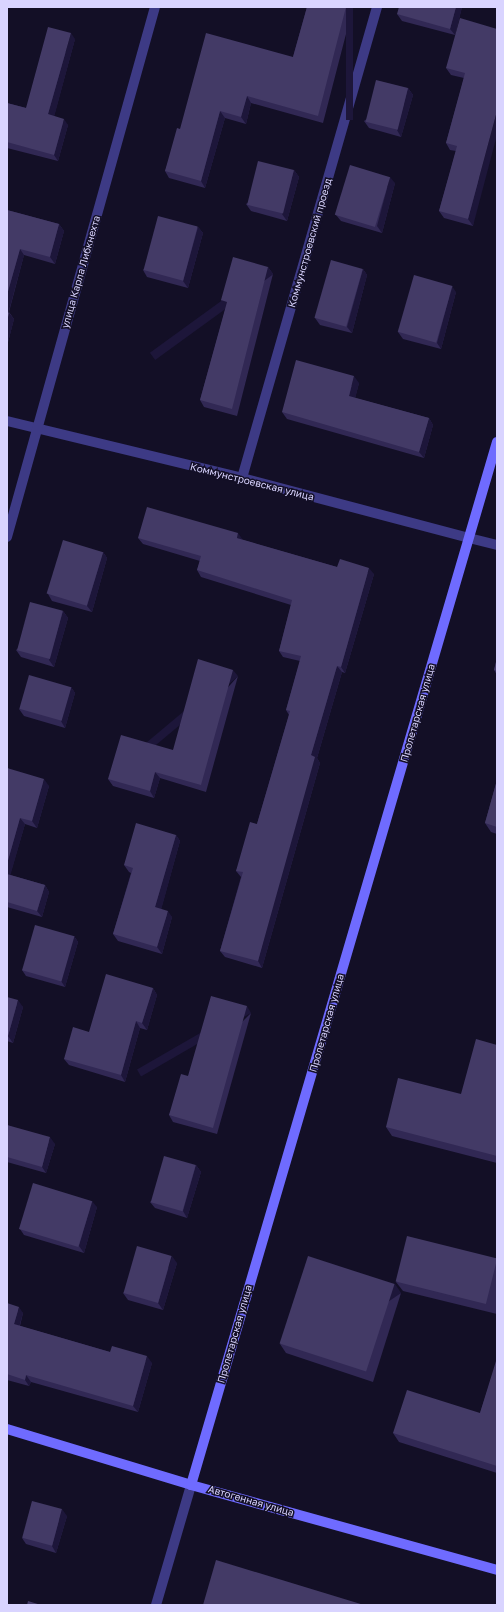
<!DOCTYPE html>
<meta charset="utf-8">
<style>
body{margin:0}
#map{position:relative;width:504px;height:1612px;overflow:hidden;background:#130f26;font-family:"Golos Text",sans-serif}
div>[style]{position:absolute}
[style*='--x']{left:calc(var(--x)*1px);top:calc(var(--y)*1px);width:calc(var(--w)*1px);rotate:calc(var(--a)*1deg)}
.lane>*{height:10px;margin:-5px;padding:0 5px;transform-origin:5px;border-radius:5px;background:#3d3a85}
.street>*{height:10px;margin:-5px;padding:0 5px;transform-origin:5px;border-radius:5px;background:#3d3a85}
.secondary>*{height:10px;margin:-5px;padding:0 5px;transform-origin:5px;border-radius:5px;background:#6f6bff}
.wall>*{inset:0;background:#312854}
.shaded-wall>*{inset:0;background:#1d163a;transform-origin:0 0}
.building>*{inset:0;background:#433a66;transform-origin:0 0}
span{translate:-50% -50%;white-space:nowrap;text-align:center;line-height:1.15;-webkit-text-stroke:3px #130f26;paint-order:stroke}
.street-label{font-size:10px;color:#d9d4ff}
.frame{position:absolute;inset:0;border:8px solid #d9d4ff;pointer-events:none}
</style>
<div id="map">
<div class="lane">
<div style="--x:469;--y:538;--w:29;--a:14"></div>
</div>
<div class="street">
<div style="--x:7;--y:421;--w:242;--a:13.6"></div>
<div style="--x:242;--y:478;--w:235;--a:14.8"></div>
<div style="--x:242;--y:478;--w:490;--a:-74"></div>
<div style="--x:7;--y:537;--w:550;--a:-74.4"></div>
<div style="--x:156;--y:1605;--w:125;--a:-73.7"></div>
</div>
<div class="secondary">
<div style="--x:7;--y:1429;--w:192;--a:16.9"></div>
<div style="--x:191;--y:1485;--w:318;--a:15.5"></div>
<div style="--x:191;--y:1485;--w:1087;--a:-73.65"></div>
</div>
<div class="wall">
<div style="clip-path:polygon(307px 7px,353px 7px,323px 123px,251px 103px,246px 124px,225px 118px,205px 188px,169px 178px,165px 171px,180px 129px,293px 57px)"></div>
<div style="clip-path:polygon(462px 7px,455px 35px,402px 21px,397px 14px)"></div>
<div style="clip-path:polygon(497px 29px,473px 226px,444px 218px,439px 211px,456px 151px,450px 150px,446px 143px,464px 78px,451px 75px,446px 68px)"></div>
<div style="clip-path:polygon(75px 39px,54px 116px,68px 125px,58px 161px,7px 148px,7px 103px,26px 108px)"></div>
<div style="clip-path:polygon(408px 88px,413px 95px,401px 137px,369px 128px,364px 121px)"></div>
<div style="clip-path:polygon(294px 170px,299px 177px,287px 221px,251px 211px,246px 204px)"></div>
<div style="clip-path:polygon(395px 183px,382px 233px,341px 221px,336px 215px)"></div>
<div style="clip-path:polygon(7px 210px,59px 224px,64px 231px,55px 264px,24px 255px,9px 312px,14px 319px,7px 346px)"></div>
<div style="clip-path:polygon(198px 227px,203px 233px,188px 288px,147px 277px,143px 270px)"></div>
<div style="clip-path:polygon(268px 267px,273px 274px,237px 416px,204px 407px,200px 400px,226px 307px,221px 300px)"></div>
<div style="clip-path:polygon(363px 269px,367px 275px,352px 333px,320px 325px,315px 318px)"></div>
<div style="clip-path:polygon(456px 292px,441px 349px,403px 339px,398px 332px)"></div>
<div style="clip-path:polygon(359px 383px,355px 398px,429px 418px,433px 425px,424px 458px,287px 419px,282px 412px)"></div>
<div style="clip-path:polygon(138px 538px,243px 540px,337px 567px,374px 574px,345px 673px,342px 672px,317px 758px,320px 763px,262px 968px,225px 957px,220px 951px,241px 877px,236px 871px,257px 824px,289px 715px,286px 710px,300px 661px,283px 657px,279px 651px,291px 605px,201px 577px,197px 570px,200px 561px,143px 544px)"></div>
<div style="clip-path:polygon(103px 552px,107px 558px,92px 612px,52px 601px,48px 594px)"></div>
<div style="clip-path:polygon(63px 611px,68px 618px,54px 667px,21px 657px,16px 650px)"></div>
<div style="clip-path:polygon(497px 658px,497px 675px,494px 670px)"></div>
<div style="clip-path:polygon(238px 676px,206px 792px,160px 778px,154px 798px,113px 786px,108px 779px,173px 750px)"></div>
<div style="clip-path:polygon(71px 687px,75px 693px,65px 728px,24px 716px,19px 709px)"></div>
<div style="clip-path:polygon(7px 768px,49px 786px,37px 828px,25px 824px,10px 875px,45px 885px,49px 892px,42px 917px,7px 907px)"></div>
<div style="clip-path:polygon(497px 780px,497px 834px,491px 832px,485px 823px)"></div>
<div style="clip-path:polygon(176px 835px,180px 841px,161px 909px,172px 917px,162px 954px,118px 941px,113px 934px,131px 873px,129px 872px,124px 865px)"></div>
<div style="clip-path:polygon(74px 936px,78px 942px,65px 987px,26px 976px,22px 970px)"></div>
<div style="clip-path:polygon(153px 988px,157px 995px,147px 1030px,140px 1028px,125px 1082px,69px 1065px,64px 1059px,89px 1032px)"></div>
<div style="clip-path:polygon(7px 997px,23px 1007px,13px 1043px,7px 1041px)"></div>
<div style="clip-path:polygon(251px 1013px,217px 1134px,173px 1122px,169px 1115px,188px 1076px)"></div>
<div style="clip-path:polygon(497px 1045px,497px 1163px,392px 1136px,386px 1127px,461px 1094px)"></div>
<div style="clip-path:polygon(7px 1125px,55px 1144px,46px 1173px,7px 1162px)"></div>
<div style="clip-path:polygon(196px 1165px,201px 1172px,187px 1218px,155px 1208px,150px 1202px)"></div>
<div style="clip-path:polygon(97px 1207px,84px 1253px,24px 1235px,20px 1229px)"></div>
<div style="clip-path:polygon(497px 1258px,497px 1314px,403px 1291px,396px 1282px)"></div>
<div style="clip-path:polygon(177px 1263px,163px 1310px,128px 1300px,123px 1293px)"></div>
<div style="clip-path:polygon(401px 1293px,373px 1382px,286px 1353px,280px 1344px)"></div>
<div style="clip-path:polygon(7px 1303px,23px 1313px,20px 1326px,110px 1352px,152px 1363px,138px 1412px,31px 1382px,29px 1386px,7px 1380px)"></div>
<div style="clip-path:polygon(497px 1361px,497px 1473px,399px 1442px,393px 1433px,480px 1413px)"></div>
<div style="clip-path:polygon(67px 1516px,56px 1553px,26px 1544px,22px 1538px)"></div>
</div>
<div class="shaded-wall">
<div style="left:346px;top:7px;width:7px;height:113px"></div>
<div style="clip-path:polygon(456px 7px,462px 7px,455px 35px,450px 29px)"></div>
<div style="clip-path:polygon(71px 33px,75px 39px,53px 121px,48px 114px)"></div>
<div style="clip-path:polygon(408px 88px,413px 95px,401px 137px,397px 130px)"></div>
<div style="clip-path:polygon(247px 96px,251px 103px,246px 124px,241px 117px)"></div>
<div style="clip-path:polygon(220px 111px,225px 118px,205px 188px,201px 181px)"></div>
<div style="clip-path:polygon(497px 111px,497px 135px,473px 226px,468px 219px)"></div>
<div style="clip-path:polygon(64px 119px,68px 125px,58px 161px,54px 155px)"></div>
<div style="clip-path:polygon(294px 170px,299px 177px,287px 221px,282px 214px)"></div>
<div style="clip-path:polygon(390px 177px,395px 183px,382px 233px,377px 226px)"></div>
<div style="clip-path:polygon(59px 224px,64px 231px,55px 264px,50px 257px)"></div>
<div style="clip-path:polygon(198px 227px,203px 233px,188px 288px,183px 281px)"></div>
<div style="clip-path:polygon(20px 249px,24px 255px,7px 318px,7px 295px)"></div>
<div style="left:268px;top:267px;width:9px;height:146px;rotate:54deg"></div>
<div style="clip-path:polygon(363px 269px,367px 275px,352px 333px,347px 327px)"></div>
<div style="clip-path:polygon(452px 286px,456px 292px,441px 349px,437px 343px)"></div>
<div style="clip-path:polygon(9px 313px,14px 319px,7px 346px,7px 321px)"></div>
<div style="clip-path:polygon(354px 376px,359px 383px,354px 403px,349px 396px)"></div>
<div style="clip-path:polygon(429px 418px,433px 425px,424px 458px,419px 452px)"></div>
<div style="clip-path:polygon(238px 533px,243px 540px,237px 538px)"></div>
<div style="clip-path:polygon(103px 552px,107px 558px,92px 612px,87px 606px)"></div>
<div style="clip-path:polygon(369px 568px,374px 574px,345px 673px,341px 667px)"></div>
<div style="clip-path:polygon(63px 611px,68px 618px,54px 667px,49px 660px)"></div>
<div style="clip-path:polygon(337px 666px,342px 672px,317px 758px,320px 763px,262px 968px,258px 961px,311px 755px)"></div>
<div style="left:233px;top:670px;width:8px;height:119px;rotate:50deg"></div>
<div style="clip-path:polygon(71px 687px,75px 693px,65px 728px,61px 721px)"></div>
<div style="clip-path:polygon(155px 772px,160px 778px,154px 798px,150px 791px)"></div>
<div style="clip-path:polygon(44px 779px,49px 786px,37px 828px,32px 821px)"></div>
<div style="clip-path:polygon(20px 818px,25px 824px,9px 880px,7px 877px,7px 864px)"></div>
<div style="clip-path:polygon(176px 835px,180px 841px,160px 914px,155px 907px)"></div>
<div style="clip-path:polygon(45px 885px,49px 892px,42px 917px,37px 911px)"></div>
<div style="clip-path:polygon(168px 911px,172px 917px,162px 954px,157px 947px)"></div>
<div style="clip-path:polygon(74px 936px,78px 942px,65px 987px,61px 981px)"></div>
<div style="clip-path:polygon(153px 988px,157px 995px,147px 1030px,142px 1023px)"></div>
<div style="clip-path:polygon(18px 1000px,23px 1007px,13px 1043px,8px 1036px)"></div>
<div style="left:247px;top:1006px;width:8px;height:127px;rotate:60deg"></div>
<div style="clip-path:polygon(136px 1021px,140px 1028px,125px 1082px,121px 1075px)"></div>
<div style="clip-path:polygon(50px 1137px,55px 1144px,46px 1173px,42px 1167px)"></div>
<div style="clip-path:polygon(196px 1165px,201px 1172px,187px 1218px,183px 1211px)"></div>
<div style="clip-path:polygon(92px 1201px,97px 1207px,84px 1253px,79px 1246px)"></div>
<div style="clip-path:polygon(172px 1256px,177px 1263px,163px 1310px,158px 1303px)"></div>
<div style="left:395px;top:1284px;width:11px;height:93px;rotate:56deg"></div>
<div style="clip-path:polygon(19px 1307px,23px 1313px,18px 1331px,14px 1324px)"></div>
<div style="clip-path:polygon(147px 1356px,152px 1363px,138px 1412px,133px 1406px)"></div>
<div style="clip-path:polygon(26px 1375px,31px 1382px,29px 1386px,25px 1380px)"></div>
<div style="clip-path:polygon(62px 1509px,67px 1516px,56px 1553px,52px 1546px)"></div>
</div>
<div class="building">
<div style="clip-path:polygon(307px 7px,346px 7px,318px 116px,247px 96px,241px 117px,220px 111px,201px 181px,165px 171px,177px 128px,180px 129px,206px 33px,293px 57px)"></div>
<div style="clip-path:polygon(399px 7px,456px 7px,450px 29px,397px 14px)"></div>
<div style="clip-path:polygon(460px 18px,497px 29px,497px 111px,468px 219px,439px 211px,457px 146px,446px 143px,465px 73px,446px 68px)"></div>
<div style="clip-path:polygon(48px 27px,71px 33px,48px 114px,64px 119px,54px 155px,7px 142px,7px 103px,26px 108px)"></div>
<div style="left:376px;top:80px;width:33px;height:43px;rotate:14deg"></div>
<div style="left:258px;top:161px;width:37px;height:45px;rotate:14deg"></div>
<div style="left:350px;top:165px;width:42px;height:52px;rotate:17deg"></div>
<div style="clip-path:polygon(7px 210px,59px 224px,50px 257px,20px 249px,7px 295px)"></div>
<div style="left:158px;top:216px;width:41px;height:56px;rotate:15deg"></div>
<div style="clip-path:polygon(233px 257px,268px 267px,232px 409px,200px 400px,227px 302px,221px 300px)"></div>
<div style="left:331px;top:260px;width:33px;height:60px;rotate:16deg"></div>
<div style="left:414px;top:275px;width:40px;height:59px;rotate:16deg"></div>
<div style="clip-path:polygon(7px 312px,9px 313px,7px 321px)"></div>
<div style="clip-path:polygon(296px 360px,354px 376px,349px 396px,429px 418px,419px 452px,282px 412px)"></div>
<div style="clip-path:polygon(147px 507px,238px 533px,237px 538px,337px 567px,340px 559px,369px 568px,341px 667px,337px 666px,311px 755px,315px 757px,258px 961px,220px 951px,243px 872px,236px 871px,250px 822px,257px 824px,290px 711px,286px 710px,301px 656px,279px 651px,292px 600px,197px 570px,201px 556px,138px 538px)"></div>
<div style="left:63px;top:540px;width:42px;height:56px;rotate:17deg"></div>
<div style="left:30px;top:602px;width:34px;height:50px;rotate:15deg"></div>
<div style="clip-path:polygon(497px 658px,497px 671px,494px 670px)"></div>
<div style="clip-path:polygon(198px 659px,233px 670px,201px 785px,155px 772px,150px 791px,108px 779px,121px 735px,173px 750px)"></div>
<div style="left:29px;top:675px;width:44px;height:35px;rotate:16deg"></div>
<div style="clip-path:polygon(7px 768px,44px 779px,32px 821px,20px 818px,7px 864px)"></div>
<div style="clip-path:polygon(497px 780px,497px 827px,485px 823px)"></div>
<div style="clip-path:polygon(136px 823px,176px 835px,155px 907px,168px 911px,157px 947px,113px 934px,133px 868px,124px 865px)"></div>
<div style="clip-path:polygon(7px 874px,45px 885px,37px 911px,7px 902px)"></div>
<div style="left:35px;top:925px;width:41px;height:47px;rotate:16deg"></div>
<div style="clip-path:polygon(106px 974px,153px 988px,142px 1023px,136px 1021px,121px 1075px,64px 1059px,73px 1027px,89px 1032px)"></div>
<div style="clip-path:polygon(211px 996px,247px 1006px,213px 1128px,169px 1115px,181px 1074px,188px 1076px)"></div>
<div style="clip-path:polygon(7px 997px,18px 1000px,8px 1036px,7px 1036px)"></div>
<div style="clip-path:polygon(476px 1039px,497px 1045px,497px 1156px,386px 1127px,398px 1078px,461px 1094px)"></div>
<div style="clip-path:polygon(7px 1125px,50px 1137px,42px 1167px,7px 1157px)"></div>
<div style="left:164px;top:1156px;width:33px;height:48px;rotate:16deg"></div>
<div style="left:33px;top:1183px;width:62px;height:48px;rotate:17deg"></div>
<div style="left:407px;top:1236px;width:93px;height:47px;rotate:14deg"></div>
<div style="left:137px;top:1246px;width:36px;height:49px;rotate:16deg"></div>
<div style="left:308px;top:1256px;width:91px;height:92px;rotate:18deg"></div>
<div style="clip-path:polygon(7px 1303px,19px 1307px,14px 1324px,110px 1352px,112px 1346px,147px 1356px,133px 1406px,26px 1375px,25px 1380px,7px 1374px)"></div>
<div style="clip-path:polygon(496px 1361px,497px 1361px,497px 1466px,393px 1433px,407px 1390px,480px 1413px)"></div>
<div style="left:32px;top:1501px;width:31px;height:38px;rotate:15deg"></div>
<div style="clip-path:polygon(216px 1560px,364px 1605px,203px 1605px)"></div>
<div style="clip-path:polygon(28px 1601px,41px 1605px,27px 1605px)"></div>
</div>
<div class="street-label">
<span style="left:310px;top:243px;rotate:-74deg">Коммунстроевский проезд</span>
<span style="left:81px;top:272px;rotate:-74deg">улица Карла Либкнехта</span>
<span style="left:252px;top:482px;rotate:14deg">Коммунстроевская улица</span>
<span style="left:418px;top:713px;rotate:-74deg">Пролетарская улица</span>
<span style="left:327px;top:1023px;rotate:-74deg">Пролетарская улица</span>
<span style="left:235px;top:1334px;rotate:-74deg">Пролетарская улица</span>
<span style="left:251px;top:1501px;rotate:16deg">Автогенная улица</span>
</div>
<div class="frame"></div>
</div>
